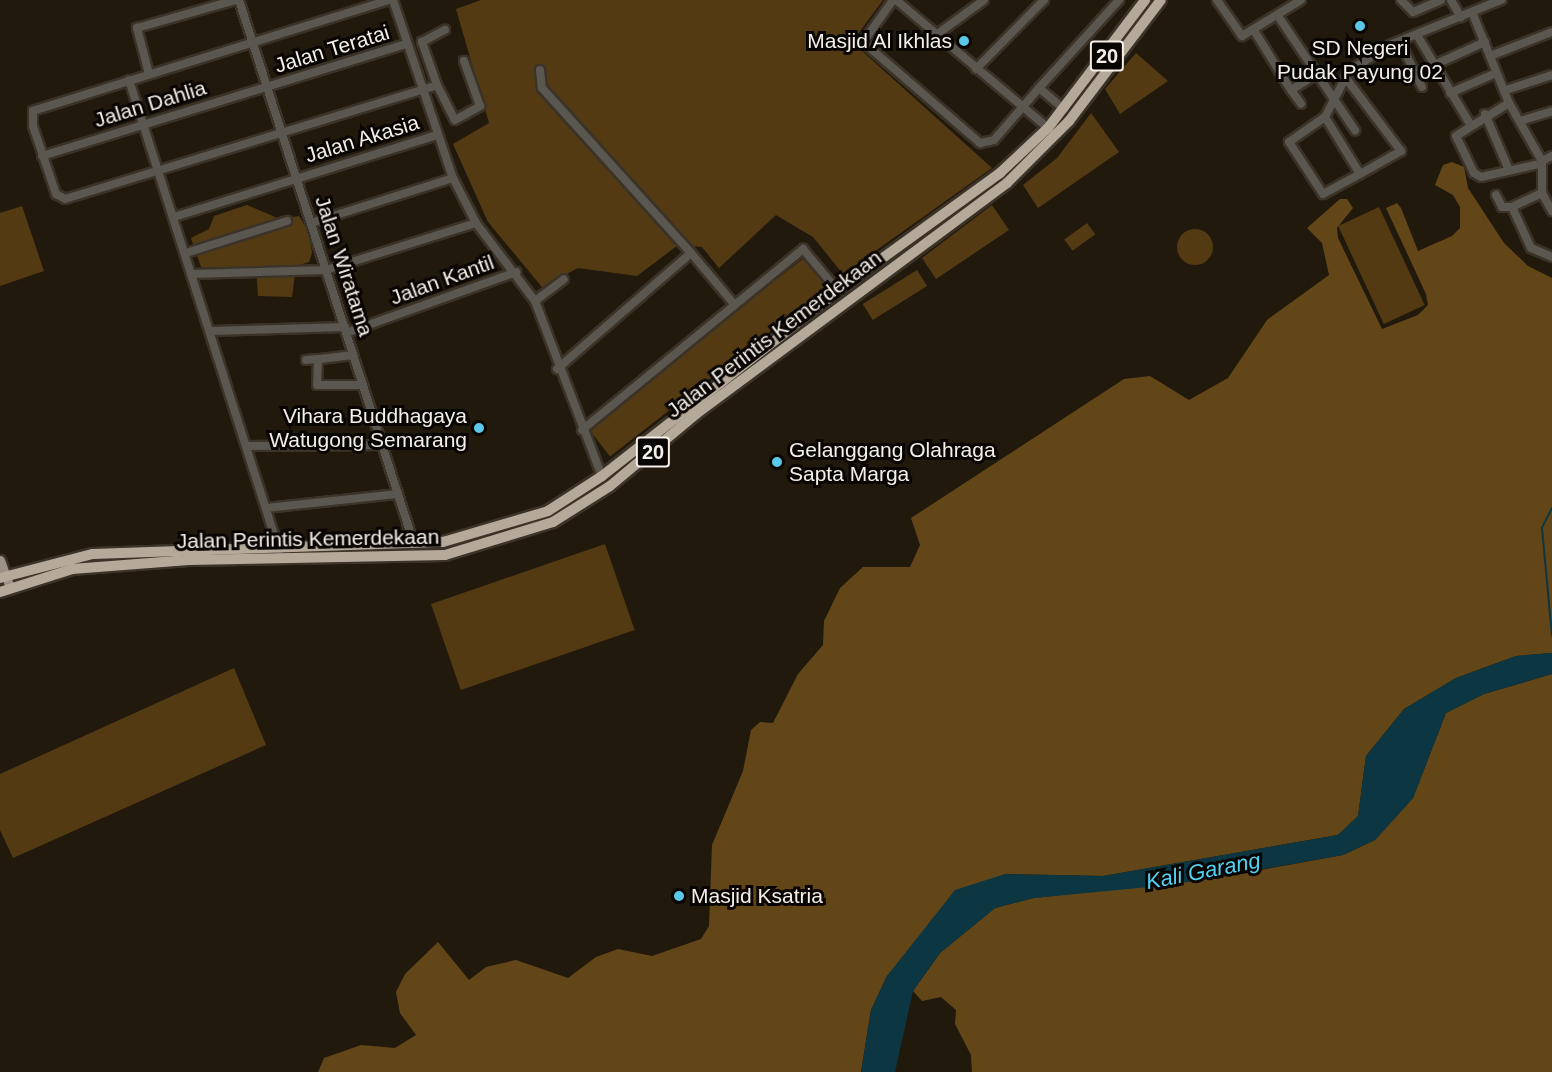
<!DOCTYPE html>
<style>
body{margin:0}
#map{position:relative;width:1552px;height:1072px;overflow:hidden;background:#22190d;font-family:Helvetica,sans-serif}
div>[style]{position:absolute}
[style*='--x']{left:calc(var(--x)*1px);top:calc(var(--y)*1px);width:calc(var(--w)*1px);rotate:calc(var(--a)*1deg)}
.green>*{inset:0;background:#533a13;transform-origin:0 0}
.round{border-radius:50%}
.forest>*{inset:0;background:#634617}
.water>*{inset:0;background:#0c3641}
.stream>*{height:2px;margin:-1px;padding:0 1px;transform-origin:1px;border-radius:1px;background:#0c3641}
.roads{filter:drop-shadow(2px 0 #3b3327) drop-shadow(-2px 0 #3b3327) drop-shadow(0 2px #3b3327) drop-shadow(0 -2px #3b3327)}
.minor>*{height:8px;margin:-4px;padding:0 4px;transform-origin:4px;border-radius:4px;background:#5a5650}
.major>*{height:9px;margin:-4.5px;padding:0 4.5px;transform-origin:4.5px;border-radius:4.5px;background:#9b9285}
.highway>*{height:10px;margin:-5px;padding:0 5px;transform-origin:5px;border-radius:5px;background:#b5aa9a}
.dots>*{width:16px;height:16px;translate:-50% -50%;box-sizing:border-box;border:3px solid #080503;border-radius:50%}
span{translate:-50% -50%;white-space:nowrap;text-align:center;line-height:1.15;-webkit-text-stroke:6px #080503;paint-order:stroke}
.shield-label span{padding:2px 4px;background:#080503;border:2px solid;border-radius:4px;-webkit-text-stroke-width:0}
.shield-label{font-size:20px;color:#f5efe7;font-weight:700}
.poi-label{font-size:21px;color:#f5efe7}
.right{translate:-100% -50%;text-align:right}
.left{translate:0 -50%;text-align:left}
.street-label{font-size:21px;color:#f5efe7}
.water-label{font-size:22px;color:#50d2f5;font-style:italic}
</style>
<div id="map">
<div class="green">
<div style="clip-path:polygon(481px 0,883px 0,852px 42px,992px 168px,843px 274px,813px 237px,776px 215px,719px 268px,702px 247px,678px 245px,637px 276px,578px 268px,542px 287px,488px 222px,453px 144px,489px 123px,456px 9px)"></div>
<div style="clip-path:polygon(1136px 53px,1168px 81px,1120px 114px,1105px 89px)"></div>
<div style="clip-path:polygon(1091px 113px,1119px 152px,1038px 208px,1023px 185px,1057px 158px)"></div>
<div style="clip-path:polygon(247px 205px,280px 219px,299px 216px,308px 231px,312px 253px,309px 262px,296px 266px,292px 297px,258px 296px,256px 268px,201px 267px,191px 238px,209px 229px,214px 216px)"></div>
<div style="clip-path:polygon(992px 205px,1009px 230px,936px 279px,922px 258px)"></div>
<div style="clip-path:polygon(22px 206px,44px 271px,0 286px,0 213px)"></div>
<div style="left:1379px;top:207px;width:108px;height:45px;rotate:65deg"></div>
<div style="left:1087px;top:223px;width:14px;height:28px;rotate:54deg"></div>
<div class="round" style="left:1177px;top:229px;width:36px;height:36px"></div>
<div style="left:804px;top:258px;width:37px;height:275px;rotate:52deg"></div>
<div style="left:917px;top:270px;width:19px;height:64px;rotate:58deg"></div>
<div style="left:605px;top:544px;width:91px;height:184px;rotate:71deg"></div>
<div style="clip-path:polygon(234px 668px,266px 745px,13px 858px,0 830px,0 774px)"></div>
</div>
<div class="forest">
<div style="clip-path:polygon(1452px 162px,1464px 167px,1468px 188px,1504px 243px,1528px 266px,1552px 278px,1552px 653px,1516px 656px,1456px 678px,1404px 709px,1366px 756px,1358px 816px,1338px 835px,1103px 876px,1005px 874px,920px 938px,887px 976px,871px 1010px,861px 1072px,318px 1072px,324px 1058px,361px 1045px,395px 1048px,416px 1035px,400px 1013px,396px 992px,405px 974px,438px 942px,469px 980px,486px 967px,516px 960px,568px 978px,596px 957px,618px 949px,652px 956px,701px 939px,709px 926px,712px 845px,743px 771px,751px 730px,760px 722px,773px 723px,798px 674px,823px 645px,824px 621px,840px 588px,863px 567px,910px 567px,920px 545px,911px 518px,1124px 379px,1150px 376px,1189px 400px,1228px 378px,1267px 320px,1329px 275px,1322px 243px,1307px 228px,1340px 199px,1347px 199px,1353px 208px,1337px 228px,1338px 238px,1382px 329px,1418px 315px,1428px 305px,1426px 294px,1386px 208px,1397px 203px,1401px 208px,1418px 251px,1452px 236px,1460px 228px,1460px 207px,1453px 195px,1435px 185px,1443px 165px)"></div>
<div style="clip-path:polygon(1552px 674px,1552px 1072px,972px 1072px,971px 1055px,955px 1024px,956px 1010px,941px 997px,922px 1001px,913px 991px,940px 953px,995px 908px,1034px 898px,1222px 877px,1343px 855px,1375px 840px,1413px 798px,1446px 713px,1484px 694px)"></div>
</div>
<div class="water">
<div style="clip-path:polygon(1552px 653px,1552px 674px,1484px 694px,1446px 713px,1413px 798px,1375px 840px,1343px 855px,1170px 885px,1034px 898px,995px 908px,940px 953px,913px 991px,895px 1072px,861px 1072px,871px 1010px,887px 976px,955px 890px,1005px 874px,1103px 876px,1338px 835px,1358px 816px,1366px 756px,1404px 709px,1456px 678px,1516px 656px)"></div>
</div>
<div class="stream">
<div style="--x:1552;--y:508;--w:22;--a:117"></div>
<div style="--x:1542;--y:528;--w:108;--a:84.7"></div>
</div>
<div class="roads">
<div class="minor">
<div style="--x:239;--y:0;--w:571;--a:72.17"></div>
<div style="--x:389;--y:0;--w:373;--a:162.7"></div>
<div style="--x:33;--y:111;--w:15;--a:90"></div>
<div style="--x:33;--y:126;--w:72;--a:71.3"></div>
<div style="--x:56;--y:194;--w:10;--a:29"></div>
<div style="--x:65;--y:199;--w:389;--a:-17"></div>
<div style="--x:437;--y:85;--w:39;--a:63"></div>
<div style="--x:455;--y:120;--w:29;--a:-29"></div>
<div style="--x:480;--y:106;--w:48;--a:-109.6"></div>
<div style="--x:393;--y:0;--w:188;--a:71.4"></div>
<div style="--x:453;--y:178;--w:51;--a:62.9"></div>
<div style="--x:476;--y:223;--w:98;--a:52.9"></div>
<div style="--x:535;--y:301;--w:187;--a:69.1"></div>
<div style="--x:893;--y:0;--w:52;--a:125.5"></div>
<div style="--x:863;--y:42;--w:155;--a:40.8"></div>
<div style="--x:980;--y:143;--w:14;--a:-12"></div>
<div style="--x:994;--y:140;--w:69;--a:-49.1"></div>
<div style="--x:1039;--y:88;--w:33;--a:40"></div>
<div style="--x:896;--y:0;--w:199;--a:40.1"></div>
<div style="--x:1217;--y:0;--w:44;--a:55.2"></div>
<div style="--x:1242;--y:36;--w:69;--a:-31.4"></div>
<div style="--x:1401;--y:0;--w:17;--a:45"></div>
<div style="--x:1413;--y:12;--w:30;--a:-23"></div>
<div style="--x:1451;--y:0;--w:20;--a:60"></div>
<div style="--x:1472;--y:12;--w:98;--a:67.9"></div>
<div style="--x:1509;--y:103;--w:67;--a:60.4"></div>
<div style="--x:1542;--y:161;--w:32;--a:90"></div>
<div style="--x:1542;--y:193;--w:33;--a:155"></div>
<div style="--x:1512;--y:207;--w:45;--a:65.1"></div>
<div style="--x:1531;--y:248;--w:23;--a:23"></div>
<div style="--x:1278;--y:16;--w:138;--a:56"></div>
<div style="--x:1255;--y:32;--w:68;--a:58.2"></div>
<div style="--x:1291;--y:90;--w:31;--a:-32"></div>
<div style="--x:936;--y:35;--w:59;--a:-36.1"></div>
<div style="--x:1417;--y:35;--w:104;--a:59.2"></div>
<div style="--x:1400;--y:42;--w:50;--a:63.9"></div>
<div style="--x:1490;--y:56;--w:66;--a:-21.2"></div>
<div style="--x:1434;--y:65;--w:56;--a:-24.3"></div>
<div style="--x:976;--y:69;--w:97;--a:-45.4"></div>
<div style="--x:540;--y:70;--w:18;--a:84"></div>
<div style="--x:542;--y:88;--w:222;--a:47.9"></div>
<div style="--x:149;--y:74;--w:48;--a:-104.6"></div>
<div style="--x:137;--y:28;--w:102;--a:-15.9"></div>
<div style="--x:129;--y:80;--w:493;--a:72.3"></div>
<div style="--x:1348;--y:81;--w:88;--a:52.9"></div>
<div style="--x:1401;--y:151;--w:47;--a:150.7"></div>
<div style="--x:437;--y:85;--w:46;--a:-109.2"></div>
<div style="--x:422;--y:42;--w:26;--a:-28"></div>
<div style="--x:1039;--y:88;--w:119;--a:-47.7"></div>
<div style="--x:1291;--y:90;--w:17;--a:54"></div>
<div style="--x:1506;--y:90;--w:48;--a:-18.1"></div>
<div style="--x:1450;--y:93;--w:50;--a:-23.5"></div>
<div style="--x:1509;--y:103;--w:62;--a:148.1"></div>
<div style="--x:1456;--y:136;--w:41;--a:64.1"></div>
<div style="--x:1474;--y:173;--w:8;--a:30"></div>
<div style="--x:1481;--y:177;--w:59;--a:-12.6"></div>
<div style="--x:1485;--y:114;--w:61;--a:66.8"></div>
<div style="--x:1325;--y:117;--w:67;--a:58.4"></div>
<div style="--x:1360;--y:174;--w:42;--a:151.6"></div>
<div style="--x:1323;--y:194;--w:62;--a:-123.2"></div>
<div style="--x:1289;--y:142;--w:44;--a:-34.8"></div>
<div style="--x:1325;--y:117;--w:52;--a:-62.4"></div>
<div style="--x:1349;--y:71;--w:51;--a:-32.1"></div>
<div style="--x:1392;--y:44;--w:118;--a:-22"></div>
<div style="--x:1520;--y:121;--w:34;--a:-17"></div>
<div style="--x:42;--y:156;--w:382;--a:-17.1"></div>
<div style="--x:1542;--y:161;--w:11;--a:-27"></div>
<div style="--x:1542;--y:193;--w:21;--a:61"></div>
<div style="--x:1496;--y:195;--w:13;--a:63"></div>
<div style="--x:1502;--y:207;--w:10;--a:0"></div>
<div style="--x:174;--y:217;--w:276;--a:-17.3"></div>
<div style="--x:311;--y:223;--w:149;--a:-17.6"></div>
<div style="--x:186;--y:253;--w:106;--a:-17.6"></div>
<div style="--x:193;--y:274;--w:133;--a:-1.7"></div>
<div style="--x:326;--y:270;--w:157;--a:-17.4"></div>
<div style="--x:535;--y:301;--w:36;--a:-37"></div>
<div style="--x:211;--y:331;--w:134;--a:-1.7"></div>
<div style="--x:346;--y:333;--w:181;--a:-19.7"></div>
<div style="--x:353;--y:355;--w:35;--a:173"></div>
<div style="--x:318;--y:359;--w:26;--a:92"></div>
<div style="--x:317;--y:385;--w:45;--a:0"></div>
<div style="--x:306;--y:360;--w:12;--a:-5"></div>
<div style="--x:557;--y:369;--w:177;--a:-40.9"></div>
<div style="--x:691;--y:253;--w:67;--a:49.9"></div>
<div style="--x:582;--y:430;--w:286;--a:-39.3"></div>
<div style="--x:803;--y:249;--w:55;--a:50.2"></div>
<div style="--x:247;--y:446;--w:136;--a:-0.4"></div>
<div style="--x:266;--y:508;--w:133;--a:-6.1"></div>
</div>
<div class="major">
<div style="--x:0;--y:560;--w:30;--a:70"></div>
</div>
<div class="highway">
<div style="--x:0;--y:578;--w:96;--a:-14.5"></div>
<div style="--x:93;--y:554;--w:350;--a:-2"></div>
<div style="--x:443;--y:542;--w:109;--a:-16.4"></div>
<div style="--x:548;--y:511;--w:64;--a:-32.9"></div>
<div style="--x:602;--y:476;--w:308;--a:-38.1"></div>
<div style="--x:844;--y:286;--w:193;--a:-35.9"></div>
<div style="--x:1000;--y:173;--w:66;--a:-43.2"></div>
<div style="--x:1048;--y:128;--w:161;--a:-52.8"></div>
<div style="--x:0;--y:592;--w:76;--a:-17.7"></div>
<div style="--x:72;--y:569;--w:117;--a:-4.4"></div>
<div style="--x:189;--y:560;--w:256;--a:-1.1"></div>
<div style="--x:445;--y:555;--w:113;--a:-17"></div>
<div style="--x:553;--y:522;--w:67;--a:-32.3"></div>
<div style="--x:610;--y:486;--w:112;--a:-39.9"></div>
<div style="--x:696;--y:414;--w:387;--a:-36.6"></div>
<div style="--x:1007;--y:183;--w:88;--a:-45"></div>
<div style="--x:1069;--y:121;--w:152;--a:-52.8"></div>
</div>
</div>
<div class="dots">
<div style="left:1360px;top:26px;background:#5bc8e7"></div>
<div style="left:964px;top:41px;background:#5bc8e7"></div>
<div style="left:479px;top:428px;background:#5bc8e7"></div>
<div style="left:777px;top:462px;background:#5bc8e7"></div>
<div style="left:679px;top:896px;background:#5bc8e7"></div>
</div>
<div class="shield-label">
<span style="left:1107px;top:56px">20</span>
<span style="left:653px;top:452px">20</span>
</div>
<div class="poi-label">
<span class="right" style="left:952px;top:41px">Masjid Al Ikhlas</span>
<span style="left:1360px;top:60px">SD Negeri<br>Pudak Payung 02</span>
<span class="right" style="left:467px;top:428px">Vihara Buddhagaya<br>Watugong Semarang</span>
<span class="left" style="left:789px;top:462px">Gelanggang Olahraga<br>Sapta Marga</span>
<span class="left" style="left:691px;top:896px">Masjid Ksatria</span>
</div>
<div class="street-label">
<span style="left:332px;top:49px;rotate:-17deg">Jalan Teratai</span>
<span style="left:150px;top:104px;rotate:-17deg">Jalan Dahlia</span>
<span style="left:362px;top:139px;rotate:-17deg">Jalan Akasia</span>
<span style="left:344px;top:266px;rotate:72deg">Jalan Wiratama</span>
<span style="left:442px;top:280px;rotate:-20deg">Jalan Kantil</span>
<span style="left:774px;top:334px;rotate:-37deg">Jalan Perintis Kemerdekaan</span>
<span style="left:308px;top:539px;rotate:-1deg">Jalan Perintis Kemerdekaan</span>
</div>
<div class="water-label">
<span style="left:1203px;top:871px;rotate:-11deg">Kali Garang</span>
</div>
</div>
